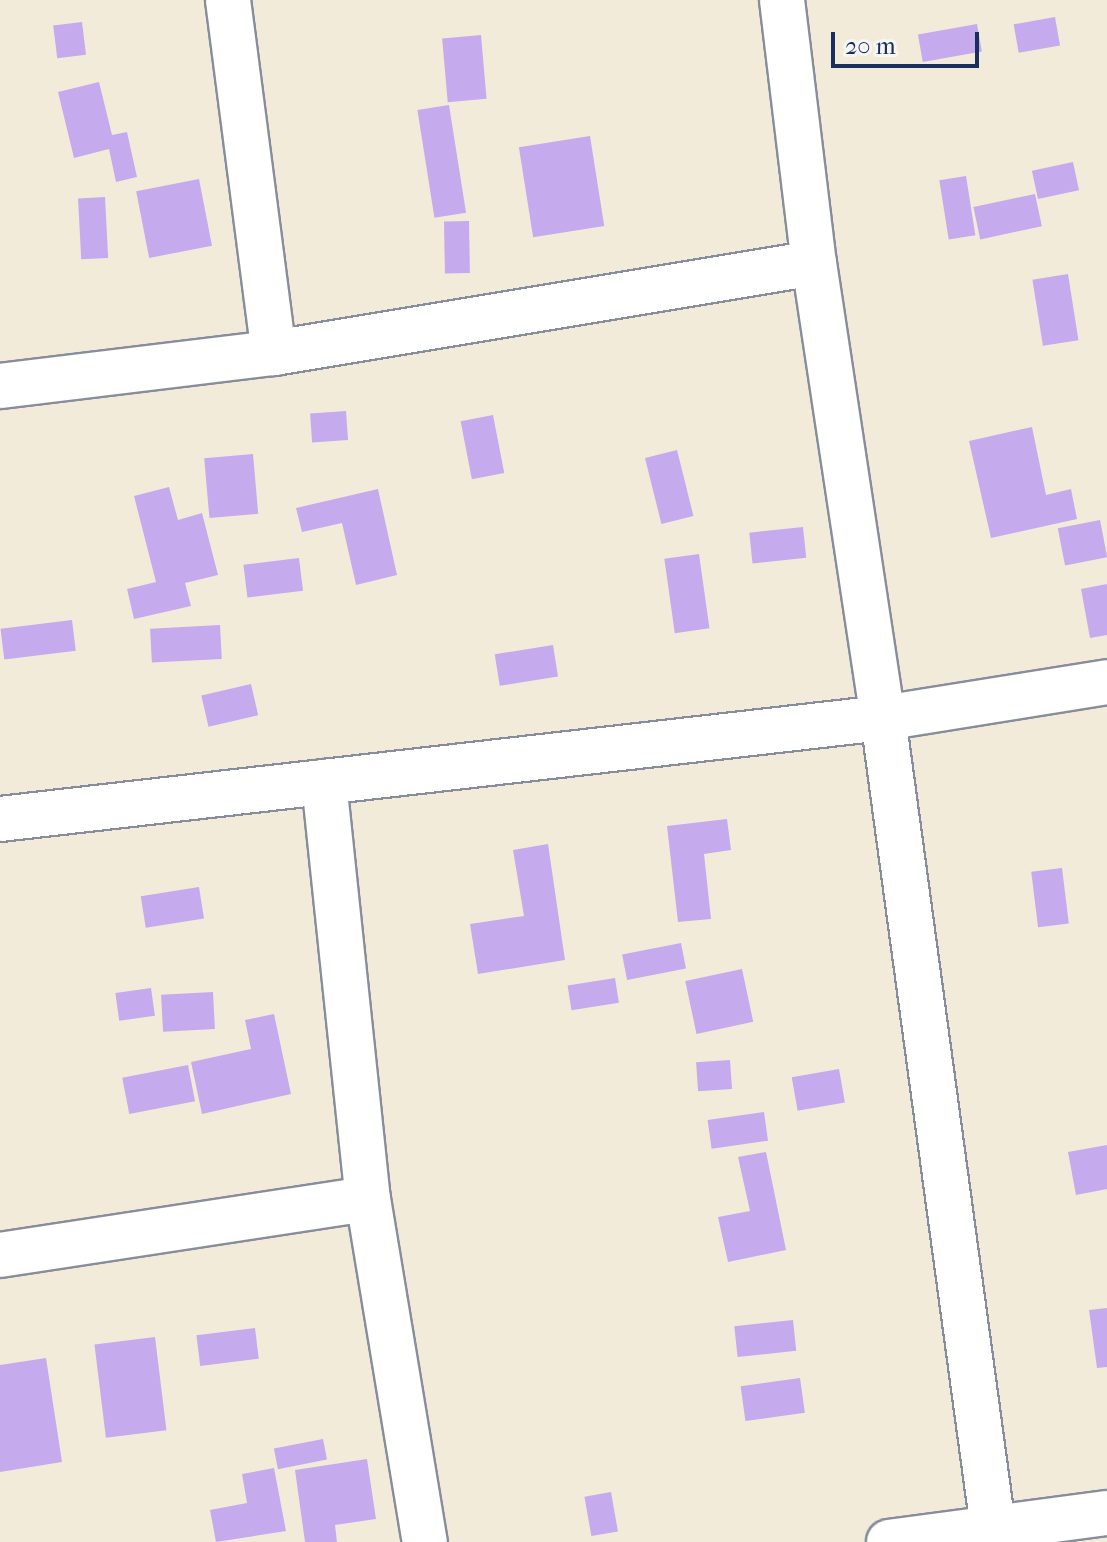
<!DOCTYPE html>
<style>
body{margin:0}
#map{position:relative;width:1107px;height:1542px;overflow:hidden;background:#f3ebd9;font-family:"IM FELL French Canon",serif}
div>[style]{position:absolute}
[style*='--x']{left:calc(var(--x)*1px);top:calc(var(--y)*1px);width:calc(var(--w)*1px);rotate:calc(var(--a)*1deg)}
.building>*{inset:0;background:#c6aaee;transform-origin:0 0}
.roads{filter:drop-shadow(2px 0 #878d9c) drop-shadow(-2px 0 #878d9c) drop-shadow(0 2px #878d9c) drop-shadow(0 -2px #878d9c)}
.minor>*{height:44px;margin:-22px;padding:0 22px;transform-origin:22px;border-radius:22px;background:#fff}
span{translate:-50% -50%;white-space:nowrap;text-align:center;line-height:1.15;-webkit-text-stroke:6px #f6f6f2;paint-order:stroke}
.scale{position:absolute;left:831px;top:32px;width:148px;height:36px;box-sizing:border-box;border:4px solid #1b2f5e;border-top:0;padding-left:10px;font-size:24px;line-height:28px;white-space:nowrap;color:#1b2f5e;-webkit-text-stroke:6px #f6f6f2;paint-order:stroke}
</style>
<div id="map">
<div class="building">
<div style="left:1055px;top:17px;width:29px;height:42px;rotate:80deg"></div>
<div style="left:82px;top:22px;width:33px;height:29px;rotate:83deg"></div>
<div style="left:977px;top:24px;width:28px;height:60px;rotate:80deg"></div>
<div style="left:481px;top:35px;width:64px;height:39px;rotate:85deg"></div>
<div style="clip-path:polygon(99px 82px,112px 135px,127px 132px,137px 177px,116px 182px,109px 149px,74px 158px,58px 92px)"></div>
<div style="left:449px;top:105px;width:109px;height:32px;rotate:81deg"></div>
<div style="left:590px;top:136px;width:91px;height:72px;rotate:81deg"></div>
<div style="left:1073px;top:162px;width:29px;height:42px;rotate:78deg"></div>
<div style="left:966px;top:176px;width:60px;height:27px;rotate:81deg"></div>
<div style="left:199px;top:179px;width:68px;height:64px;rotate:79deg"></div>
<div style="left:1035px;top:194px;width:33px;height:63px;rotate:78deg"></div>
<div style="left:105px;top:197px;width:61px;height:27px;rotate:87deg"></div>
<div style="left:469px;top:221px;width:52px;height:25px;rotate:89deg"></div>
<div style="left:1068px;top:274px;width:67px;height:36px;rotate:81deg"></div>
<div style="left:346px;top:411px;width:29px;height:36px;rotate:86deg"></div>
<div style="left:493px;top:415px;width:59px;height:33px;rotate:79deg"></div>
<div style="clip-path:polygon(1032px 427px,1046px 495px,1071px 489px,1077px 519px,991px 538px,969px 441px)"></div>
<div style="left:677px;top:450px;width:68px;height:33px;rotate:76deg"></div>
<div style="left:253px;top:454px;width:60px;height:49px;rotate:85deg"></div>
<div style="clip-path:polygon(169px 487px,178px 520px,202px 513px,218px 575px,185px 583px,191px 606px,134px 619px,127px 589px,156px 582px,134px 496px)"></div>
<div style="clip-path:polygon(378px 489px,397px 575px,356px 585px,342px 523px,302px 532px,296px 508px)"></div>
<div style="left:1100px;top:520px;width:38px;height:43px;rotate:79deg"></div>
<div style="left:803px;top:527px;width:31px;height:54px;rotate:84deg"></div>
<div style="left:699px;top:554px;width:75px;height:35px;rotate:82deg"></div>
<div style="left:299px;top:558px;width:33px;height:56px;rotate:83deg"></div>
<div style="clip-path:polygon(1107px 584px,1107px 635px,1090px 638px,1081px 589px)"></div>
<div style="left:72px;top:620px;width:31px;height:72px;rotate:83deg"></div>
<div style="left:220px;top:625px;width:34px;height:70px;rotate:87deg"></div>
<div style="left:553px;top:645px;width:32px;height:59px;rotate:81deg"></div>
<div style="left:251px;top:684px;width:32px;height:51px;rotate:77deg"></div>
<div style="clip-path:polygon(727px 819px,731px 850px,704px 854px,711px 919px,678px 922px,667px 826px)"></div>
<div style="clip-path:polygon(548px 844px,565px 960px,478px 974px,470px 924px,524px 916px,513px 850px)"></div>
<div style="left:1062px;top:868px;width:56px;height:31px;rotate:83deg"></div>
<div style="left:199px;top:887px;width:32px;height:59px;rotate:81deg"></div>
<div style="left:681px;top:943px;width:26px;height:60px;rotate:79deg"></div>
<div style="left:742px;top:969px;width:54px;height:58px;rotate:78deg"></div>
<div style="left:615px;top:978px;width:25px;height:48px;rotate:81deg"></div>
<div style="left:151px;top:988px;width:28px;height:36px;rotate:82deg"></div>
<div style="left:213px;top:992px;width:37px;height:52px;rotate:87deg"></div>
<div style="clip-path:polygon(274px 1014px,291px 1094px,202px 1114px,191px 1062px,251px 1049px,245px 1020px)"></div>
<div style="left:730px;top:1060px;width:29px;height:34px;rotate:86deg"></div>
<div style="left:188px;top:1065px;width:37px;height:67px;rotate:79deg"></div>
<div style="left:839px;top:1069px;width:34px;height:48px;rotate:80deg"></div>
<div style="left:764px;top:1112px;width:29px;height:57px;rotate:82deg"></div>
<div style="clip-path:polygon(1107px 1145px,1107px 1189px,1076px 1195px,1068px 1152px)"></div>
<div style="clip-path:polygon(766px 1152px,786px 1250px,728px 1262px,718px 1217px,750px 1211px,738px 1157px)"></div>
<div style="clip-path:polygon(1107px 1308px,1107px 1367px,1097px 1368px,1089px 1310px)"></div>
<div style="left:793px;top:1320px;width:31px;height:59px;rotate:84deg"></div>
<div style="left:255px;top:1328px;width:31px;height:59px;rotate:83deg"></div>
<div style="left:155px;top:1337px;width:94px;height:61px;rotate:83deg"></div>
<div style="clip-path:polygon(46px 1358px,62px 1462px,0 1472px,0 1365px)"></div>
<div style="left:800px;top:1378px;width:35px;height:60px;rotate:82deg"></div>
<div style="left:323px;top:1439px;width:21px;height:50px;rotate:79deg"></div>
<div style="clip-path:polygon(367px 1459px,376px 1519px,335px 1525px,337px 1542px,305px 1542px,295px 1470px)"></div>
<div style="clip-path:polygon(274px 1468px,286px 1531px,216px 1542px,210px 1510px,247px 1503px,242px 1474px)"></div>
<div style="left:611px;top:1492px;width:40px;height:27px;rotate:80deg"></div>
</div>
<div class="roads">
<div class="minor">
<div style="--x:228;--y:0;--w:356;--a:82.6"></div>
<div style="--x:782;--y:0;--w:265;--a:83.1"></div>
<div style="--x:814;--y:263;--w:460;--a:81.4"></div>
<div style="--x:883;--y:718;--w:832;--a:82.26"></div>
<div style="--x:0;--y:386;--w:276;--a:-6.9"></div>
<div style="--x:274;--y:353;--w:547;--a:-9.46"></div>
<div style="--x:324;--y:782;--w:419;--a:84"></div>
<div style="--x:368;--y:1199;--w:348;--a:80.6"></div>
<div style="--x:0;--y:819;--w:889;--a:-6.53"></div>
<div style="--x:883;--y:718;--w:227;--a:-9.1"></div>
<div style="--x:0;--y:1255;--w:372;--a:-8.7"></div>
<div style="--x:889;--y:1542;--w:220;--a:-7.6"></div>
</div>
</div>
<div class="scale">20 m</div>
</div>
